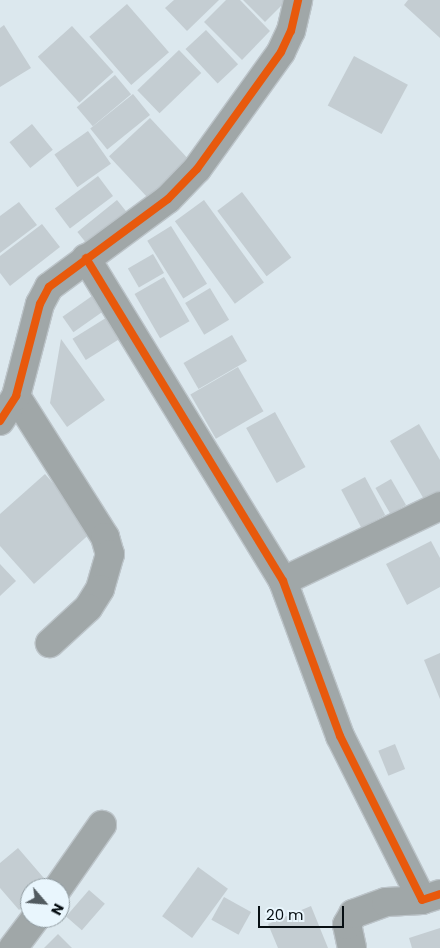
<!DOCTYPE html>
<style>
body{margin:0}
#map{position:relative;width:440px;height:948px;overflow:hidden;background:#dce8ee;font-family:Poppins,sans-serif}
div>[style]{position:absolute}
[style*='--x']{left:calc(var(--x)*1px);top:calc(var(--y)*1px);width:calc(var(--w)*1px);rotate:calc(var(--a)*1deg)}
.building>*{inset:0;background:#c4cdd2;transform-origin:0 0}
.roads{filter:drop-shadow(1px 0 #bcc4c9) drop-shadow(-1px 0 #bcc4c9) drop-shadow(0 1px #bcc4c9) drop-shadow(0 -1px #bcc4c9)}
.street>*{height:28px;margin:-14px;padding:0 14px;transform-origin:14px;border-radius:14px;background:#a0a7a8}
.cycleway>*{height:8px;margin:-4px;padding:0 4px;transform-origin:4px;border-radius:4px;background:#e8590c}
span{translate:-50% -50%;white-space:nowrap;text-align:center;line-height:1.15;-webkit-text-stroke:4.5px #e9f6fd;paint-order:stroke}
.north{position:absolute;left:20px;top:878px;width:50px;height:50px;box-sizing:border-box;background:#e9f6fd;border:1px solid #8f9a9f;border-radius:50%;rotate:117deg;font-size:14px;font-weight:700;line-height:20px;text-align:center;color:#070f13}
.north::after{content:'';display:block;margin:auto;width:18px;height:22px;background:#525b60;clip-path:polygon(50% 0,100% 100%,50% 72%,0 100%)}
.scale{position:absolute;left:258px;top:906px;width:86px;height:22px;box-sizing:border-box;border:2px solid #070f13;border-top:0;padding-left:6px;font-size:15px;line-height:18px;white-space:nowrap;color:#070f13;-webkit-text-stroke:4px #e9f6fd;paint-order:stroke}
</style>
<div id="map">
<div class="building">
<div style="clip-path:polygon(174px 0,219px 0,187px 31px,165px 8px)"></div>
<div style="clip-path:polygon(226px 0,240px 0,270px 31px,242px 60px,204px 22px)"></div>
<div style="clip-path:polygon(243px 0,287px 0,265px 22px)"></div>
<div style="clip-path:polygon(408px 0,440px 0,440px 38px,404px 5px)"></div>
<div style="left:127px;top:4px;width:64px;height:50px;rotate:49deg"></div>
<div style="clip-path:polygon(4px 25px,31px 68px,0 87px,0 28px)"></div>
<div style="left:72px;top:26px;width:62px;height:46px;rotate:48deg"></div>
<div style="left:206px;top:30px;width:47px;height:28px;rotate:47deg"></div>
<div style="left:179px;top:50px;width:32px;height:58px;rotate:46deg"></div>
<div style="left:354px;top:56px;width:61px;height:56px;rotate:28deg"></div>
<div style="left:115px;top:75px;width:25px;height:50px;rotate:50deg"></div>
<div style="left:133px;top:94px;width:27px;height:55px;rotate:51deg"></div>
<div style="left:150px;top:118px;width:65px;height:56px;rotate:47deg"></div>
<div style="left:32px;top:124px;width:33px;height:29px;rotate:51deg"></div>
<div style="left:88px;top:131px;width:40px;height:41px;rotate:55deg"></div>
<div style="left:98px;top:176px;width:25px;height:54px;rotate:53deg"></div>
<div style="left:242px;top:192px;width:82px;height:31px;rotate:53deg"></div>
<div style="left:117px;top:200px;width:26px;height:51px;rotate:51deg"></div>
<div style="left:204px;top:200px;width:102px;height:36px;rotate:54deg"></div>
<div style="clip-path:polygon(19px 202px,37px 225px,0 253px,0 216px)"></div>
<div style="clip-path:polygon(42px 224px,60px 247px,10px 286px,0 273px,0 256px)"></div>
<div style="left:171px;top:226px;width:68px;height:28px;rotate:58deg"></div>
<div style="left:153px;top:254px;width:22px;height:29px;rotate:60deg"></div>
<div style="left:164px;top:277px;width:51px;height:34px;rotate:60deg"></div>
<div style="left:210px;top:288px;width:37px;height:29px;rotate:59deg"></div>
<div style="left:92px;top:296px;width:19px;height:36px;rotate:55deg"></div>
<div style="left:109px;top:316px;width:25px;height:43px;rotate:58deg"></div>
<div style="left:232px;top:335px;width:30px;height:56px;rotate:60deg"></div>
<div style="clip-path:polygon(61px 339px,105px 400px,67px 427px,50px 403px)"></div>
<div style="left:238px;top:367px;width:51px;height:55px;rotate:60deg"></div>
<div style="left:275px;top:412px;width:63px;height:33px;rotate:61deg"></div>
<div style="clip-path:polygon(419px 424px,440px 460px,440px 492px,425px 501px,390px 441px)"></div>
<div style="clip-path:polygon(45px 474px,94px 530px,34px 584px,0 546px,0 514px)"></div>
<div style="left:365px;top:477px;width:43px;height:27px;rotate:62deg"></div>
<div style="left:391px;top:479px;width:30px;height:18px;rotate:60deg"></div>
<div style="clip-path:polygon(431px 541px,440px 558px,440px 587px,407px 605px,386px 564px)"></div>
<div style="clip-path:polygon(0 564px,16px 581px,0 596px)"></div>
<div style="clip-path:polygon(440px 653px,440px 699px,424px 660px)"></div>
<div style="left:395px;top:744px;width:27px;height:18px;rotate:68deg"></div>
<div style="clip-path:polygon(18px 848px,49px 884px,44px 888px,30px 888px,30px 900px,19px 910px,0 888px,0 863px)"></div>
<div style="left:198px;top:867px;width:37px;height:61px;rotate:36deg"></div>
<div style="left:89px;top:890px;width:21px;height:35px;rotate:41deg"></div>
<div style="left:224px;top:897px;width:31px;height:26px;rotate:29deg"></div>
<div style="clip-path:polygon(311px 906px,328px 948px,278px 948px,268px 924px)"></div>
<div style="clip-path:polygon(440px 928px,440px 948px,412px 948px,409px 938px)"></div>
<div style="clip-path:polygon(58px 934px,72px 948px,44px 948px)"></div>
</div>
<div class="roads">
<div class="street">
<div style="--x:86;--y:258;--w:378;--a:58.6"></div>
<div style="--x:283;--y:581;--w:165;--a:69.8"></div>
<div style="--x:340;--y:736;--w:183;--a:63.4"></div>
<div style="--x:422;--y:900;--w:19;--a:-18"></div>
<div style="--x:16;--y:396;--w:167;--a:57.7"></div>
<div style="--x:105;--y:537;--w:18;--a:74"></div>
<div style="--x:110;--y:554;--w:36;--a:106"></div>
<div style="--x:100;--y:589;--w:22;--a:122"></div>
<div style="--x:88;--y:608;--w:52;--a:137.4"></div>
<div style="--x:0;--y:421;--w:30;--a:-57"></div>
<div style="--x:16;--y:396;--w:95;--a:-75.4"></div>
<div style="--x:40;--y:304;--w:19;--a:-62"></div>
<div style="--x:49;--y:287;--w:148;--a:-36.5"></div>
<div style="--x:168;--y:199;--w:42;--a:-46"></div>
<div style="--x:197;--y:169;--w:144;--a:-54.3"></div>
<div style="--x:281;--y:52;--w:23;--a:-65"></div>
<div style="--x:291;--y:31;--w:32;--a:-77"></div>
<div style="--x:283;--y:581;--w:174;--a:-25.5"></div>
<div style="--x:58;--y:888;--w:77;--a:-55.1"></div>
<div style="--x:13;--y:948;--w:38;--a:-53"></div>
<div style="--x:352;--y:948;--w:24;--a:-102"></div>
<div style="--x:347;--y:925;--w:13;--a:-61"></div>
<div style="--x:353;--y:914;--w:35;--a:-20"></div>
<div style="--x:386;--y:902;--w:36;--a:-3"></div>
</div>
</div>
<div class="cycleway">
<div style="--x:86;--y:258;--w:378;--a:58.6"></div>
<div style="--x:283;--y:581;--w:165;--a:69.8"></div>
<div style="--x:340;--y:736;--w:183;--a:63.4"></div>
<div style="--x:422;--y:900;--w:19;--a:-18"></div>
<div style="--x:0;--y:421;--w:30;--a:-57"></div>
<div style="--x:16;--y:396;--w:95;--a:-75.4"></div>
<div style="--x:40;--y:304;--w:19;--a:-62"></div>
<div style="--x:49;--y:287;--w:148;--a:-36.5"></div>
<div style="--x:168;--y:199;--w:42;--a:-46"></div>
<div style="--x:197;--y:169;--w:144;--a:-54.3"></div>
<div style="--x:281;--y:52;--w:23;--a:-65"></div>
<div style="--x:291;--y:31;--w:32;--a:-77"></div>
</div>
<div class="north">N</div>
<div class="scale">20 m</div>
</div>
